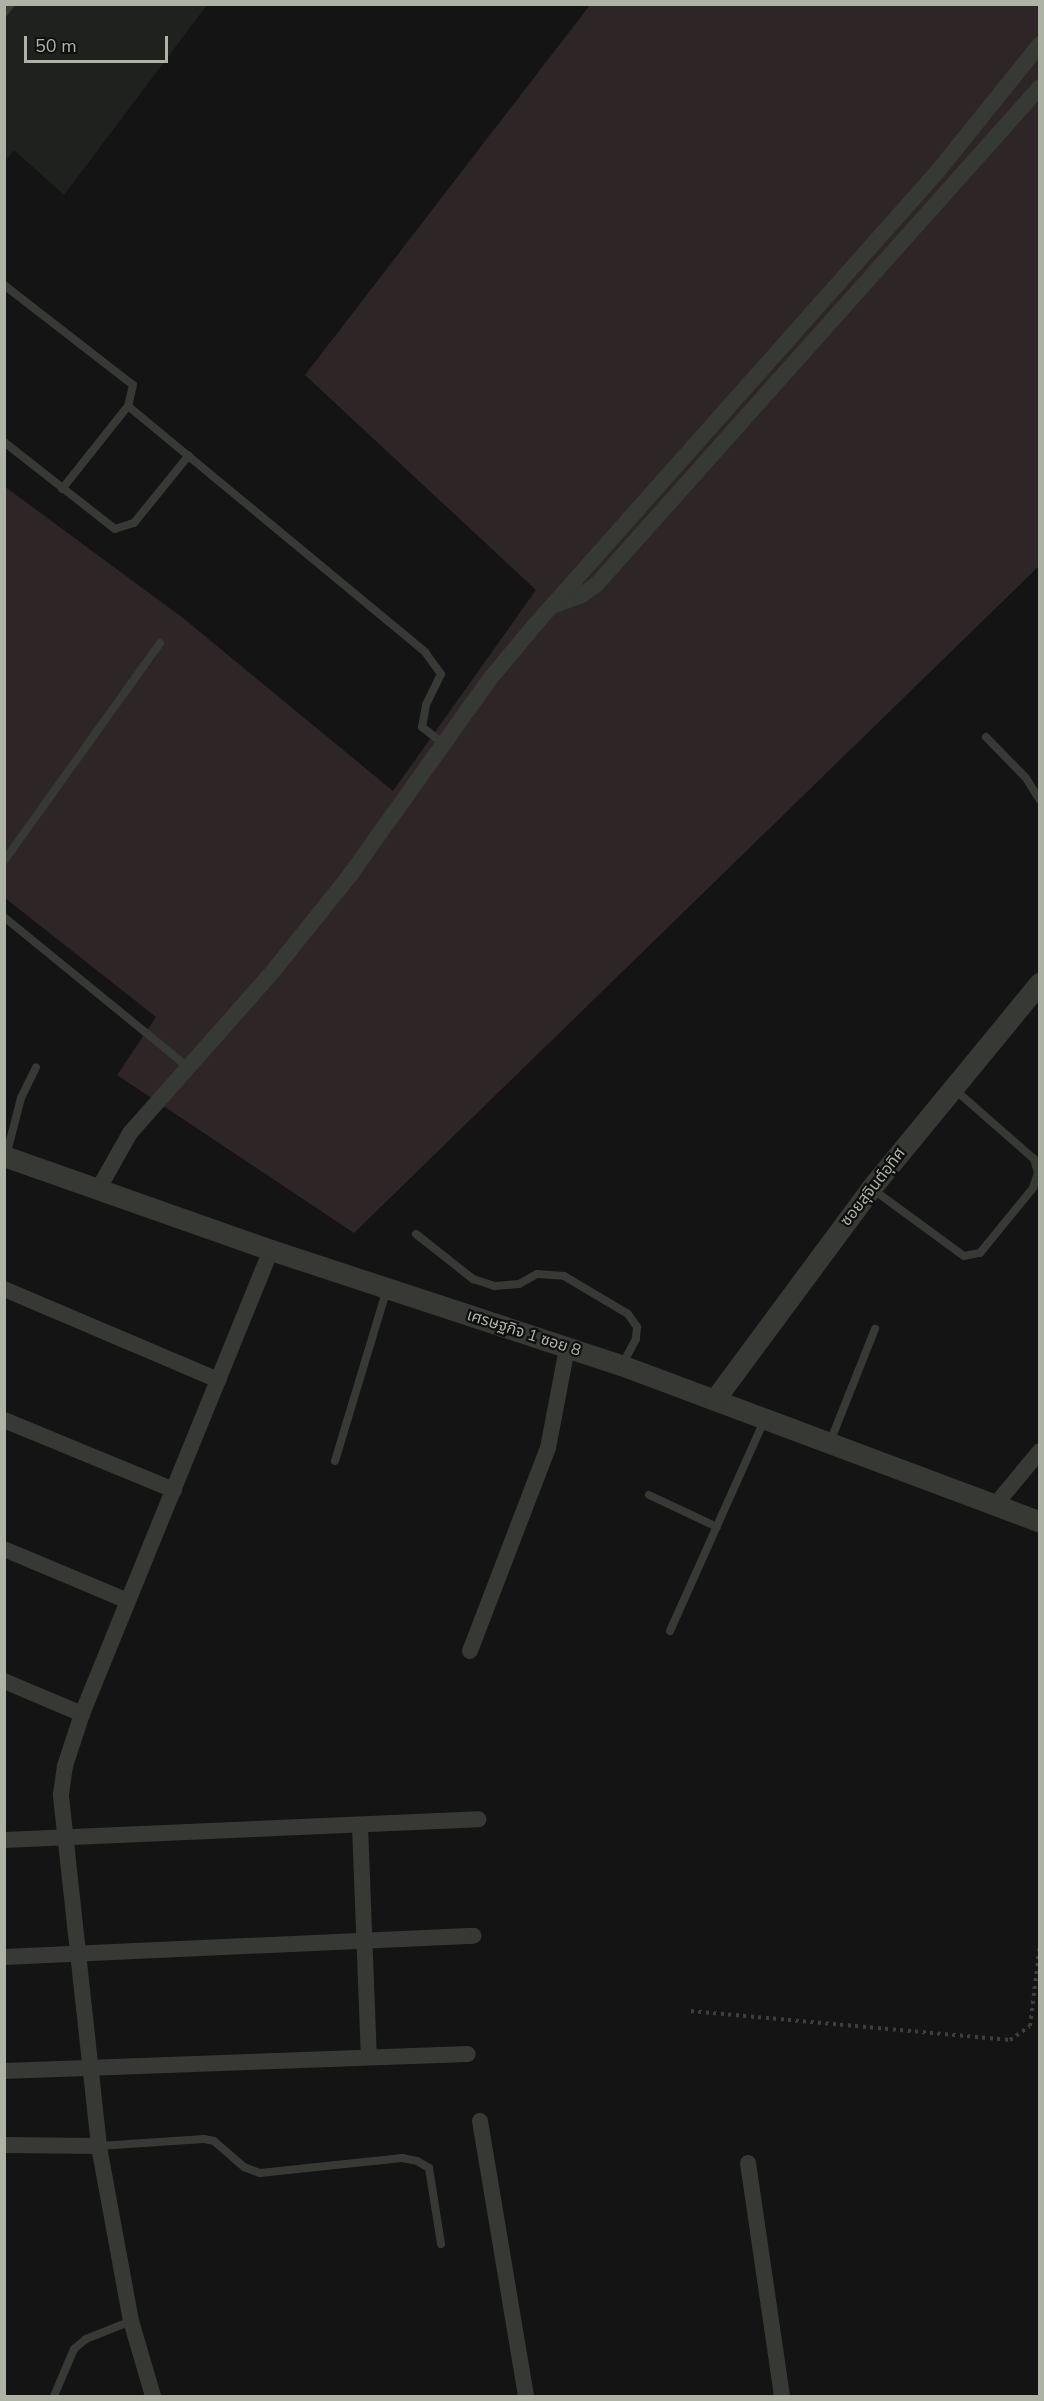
<!DOCTYPE html>
<meta charset="utf-8">
<style>
body{margin:0}
#map{position:relative;width:1044px;height:2401px;overflow:hidden;background:#131413;font-family:"Nunito Sans","Noto Sans Thai",sans-serif}
div>[style]{position:absolute}
[style*='--x']{left:calc(var(--x)*1px);top:calc(var(--y)*1px);width:calc(var(--w)*1px);rotate:calc(var(--a)*1deg)}
.built>*{inset:0;background:#1f211f}
.green>*{inset:0;background:#2e2527}
.path>*{height:4px;margin-top:-2px;transform-origin:0;background:repeating-linear-gradient(90deg,#3d403a 0 3px,transparent 0 7.5px)}
.service>*{height:8px;margin:-4px;padding:0 4px;transform-origin:4px;border-radius:4px;background:#363934}
.minor>*{height:16px;margin:-8px;padding:0 8px;transform-origin:8px;border-radius:8px;background:#363934}
.tertiary>*{height:21px;margin:-10.5px;padding:0 10.5px;transform-origin:10.5px;border-radius:10.5px;background:#363934}
span{translate:-50% -50%;white-space:nowrap;text-align:center;line-height:1.15;-webkit-text-stroke:4.5px #0e0f0e;paint-order:stroke}
.street-label{font-size:16px;color:#adb4a5}
.frame{position:absolute;inset:0;border:6px solid #adb4a5;pointer-events:none}
.scale{position:absolute;left:24px;top:36px;width:144px;height:27px;box-sizing:border-box;border:3px solid #adb4a5;border-top:0;padding-left:8px;font-size:18px;line-height:21px;white-space:nowrap;color:#adb4a5;-webkit-text-stroke:4px #0e0f0e;paint-order:stroke}
</style>
<div id="map">
<div class="built">
<div style="clip-path:polygon(5px 5px,207px 5px,64px 195px,14px 150px,5px 162px)"></div>
</div>
<div class="green">
<div style="clip-path:polygon(590px 5px,1039px 5px,1039px 566px,354px 1233px,117px 1075px,156px 1017px,5px 898px,4px 486px,183px 618px,393px 791px,536px 590px,305px 375px)"></div>
</div>
<div class="path">
<div style="--x:691;--y:2011;--w:320;--a:5.2"></div>
<div style="--x:1010;--y:2040;--w:24;--a:-35"></div>
<div style="--x:1030;--y:2026;--w:82;--a:-83"></div>
</div>
<div class="service">
<div style="--x:4;--y:13;--w:11;--a:-52"></div>
<div style="--x:4;--y:285;--w:163;--a:37.8"></div>
<div style="--x:133;--y:385;--w:22;--a:103"></div>
<div style="--x:128;--y:406;--w:106;--a:128.5"></div>
<div style="--x:128;--y:406;--w:386;--a:39.6"></div>
<div style="--x:425;--y:652;--w:27;--a:54"></div>
<div style="--x:441;--y:674;--w:34;--a:116"></div>
<div style="--x:426;--y:705;--w:22;--a:100"></div>
<div style="--x:422;--y:727;--w:28;--a:38"></div>
<div style="--x:4;--y:442;--w:141;--a:38.1"></div>
<div style="--x:115;--y:529;--w:20;--a:-18"></div>
<div style="--x:134;--y:523;--w:87;--a:-51"></div>
<div style="--x:986;--y:737;--w:57;--a:45.7"></div>
<div style="--x:1026;--y:778;--w:26;--a:58"></div>
<div style="--x:4;--y:861;--w:268;--a:-54.4"></div>
<div style="--x:4;--y:917;--w:239;--a:39.2"></div>
<div style="--x:6;--y:1156;--w:60;--a:-75.5"></div>
<div style="--x:21;--y:1098;--w:34;--a:-64"></div>
<div style="--x:871;--y:1188;--w:115;--a:36.2"></div>
<div style="--x:964;--y:1256;--w:16;--a:-11"></div>
<div style="--x:980;--y:1253;--w:84;--a:-50.8"></div>
<div style="--x:1033;--y:1188;--w:16;--a:-72"></div>
<div style="--x:1038;--y:1173;--w:15;--a:-106"></div>
<div style="--x:1034;--y:1159;--w:108;--a:-138.8"></div>
<div style="--x:416;--y:1234;--w:73;--a:38.3"></div>
<div style="--x:473;--y:1279;--w:23;--a:18"></div>
<div style="--x:495;--y:1286;--w:24;--a:-5"></div>
<div style="--x:519;--y:1284;--w:21;--a:-29"></div>
<div style="--x:537;--y:1274;--w:27;--a:4"></div>
<div style="--x:564;--y:1276;--w:74;--a:30.7"></div>
<div style="--x:628;--y:1314;--w:16;--a:55"></div>
<div style="--x:637;--y:1327;--w:12;--a:95"></div>
<div style="--x:636;--y:1339;--w:30;--a:118"></div>
<div style="--x:830;--y:1442;--w:122;--a:-68.3"></div>
<div style="--x:335;--y:1461;--w:180;--a:-73.2"></div>
<div style="--x:649;--y:1495;--w:75;--a:25.2"></div>
<div style="--x:670;--y:1631;--w:230;--a:-65.9"></div>
<div style="--x:99;--y:2146;--w:105;--a:-3.8"></div>
<div style="--x:204;--y:2139;--w:10;--a:11"></div>
<div style="--x:214;--y:2141;--w:40;--a:41"></div>
<div style="--x:244;--y:2167;--w:17;--a:21"></div>
<div style="--x:260;--y:2173;--w:143;--a:-6"></div>
<div style="--x:402;--y:2158;--w:15;--a:11"></div>
<div style="--x:417;--y:2161;--w:14;--a:30"></div>
<div style="--x:429;--y:2168;--w:77;--a:81"></div>
<div style="--x:54;--y:2396;--w:51;--a:-66.9"></div>
<div style="--x:74;--y:2349;--w:16;--a:-40"></div>
<div style="--x:86;--y:2339;--w:48;--a:-21.8"></div>
</div>
<div class="minor">
<div style="--x:552;--y:606;--w:30;--a:-20"></div>
<div style="--x:580;--y:596;--w:19;--a:-35"></div>
<div style="--x:596;--y:585;--w:667;--a:-48.28"></div>
<div style="--x:99;--y:1188;--w:63;--a:-60.6"></div>
<div style="--x:130;--y:1133;--w:217;--a:-48.5"></div>
<div style="--x:274;--y:970;--w:122;--a:-51.3"></div>
<div style="--x:350;--y:875;--w:239;--a:-54.5"></div>
<div style="--x:489;--y:680;--w:70;--a:-50.2"></div>
<div style="--x:534;--y:626;--w:608;--a:-48.4"></div>
<div style="--x:938;--y:171;--w:163;--a:-51.2"></div>
<div style="--x:4;--y:1289;--w:233;--a:23"></div>
<div style="--x:4;--y:1420;--w:184;--a:22.4"></div>
<div style="--x:995;--y:1505;--w:70;--a:-50.2"></div>
<div style="--x:4;--y:1549;--w:134;--a:22.8"></div>
<div style="--x:470;--y:1651;--w:217;--a:-69"></div>
<div style="--x:548;--y:1448;--w:102;--a:-79.2"></div>
<div style="--x:4;--y:1681;--w:85;--a:22.9"></div>
<div style="--x:360;--y:1826;--w:230;--a:87.8"></div>
<div style="--x:4;--y:1840;--w:475;--a:-2.5"></div>
<div style="--x:4;--y:1957;--w:470;--a:-2.6"></div>
<div style="--x:4;--y:2071;--w:464;--a:-2.1"></div>
<div style="--x:480;--y:2121;--w:279;--a:80.5"></div>
<div style="--x:4;--y:2145;--w:95;--a:0.6"></div>
<div style="--x:748;--y:2163;--w:235;--a:81.7"></div>
<div style="--x:153;--y:2396;--w:78;--a:-106.3"></div>
<div style="--x:131;--y:2321;--w:178;--a:-100.4"></div>
<div style="--x:99;--y:2146;--w:354;--a:-96.2"></div>
<div style="--x:61;--y:1794;--w:28;--a:-82"></div>
<div style="--x:65;--y:1766;--w:55;--a:-71.9"></div>
<div style="--x:82;--y:1714;--w:501;--a:-67.84"></div>
</div>
<div class="tertiary">
<div style="--x:4;--y:1156;--w:283;--a:19.4"></div>
<div style="--x:271;--y:1250;--w:368;--a:18.2"></div>
<div style="--x:621;--y:1365;--w:447;--a:20.5"></div>
<div style="--x:715;--y:1399;--w:262;--a:-53.5"></div>
<div style="--x:871;--y:1188;--w:266;--a:-50.6"></div>
</div>
<div class="street-label">
<span style="left:873px;top:1187px;rotate:-52deg">ซอยสุจินต์อุทิศ</span>
<span style="left:524px;top:1333px;rotate:18deg">เศรษฐกิจ 1 ซอย 8</span>
</div>
<div class="frame"></div>
<div class="scale">50 m</div>
</div>
